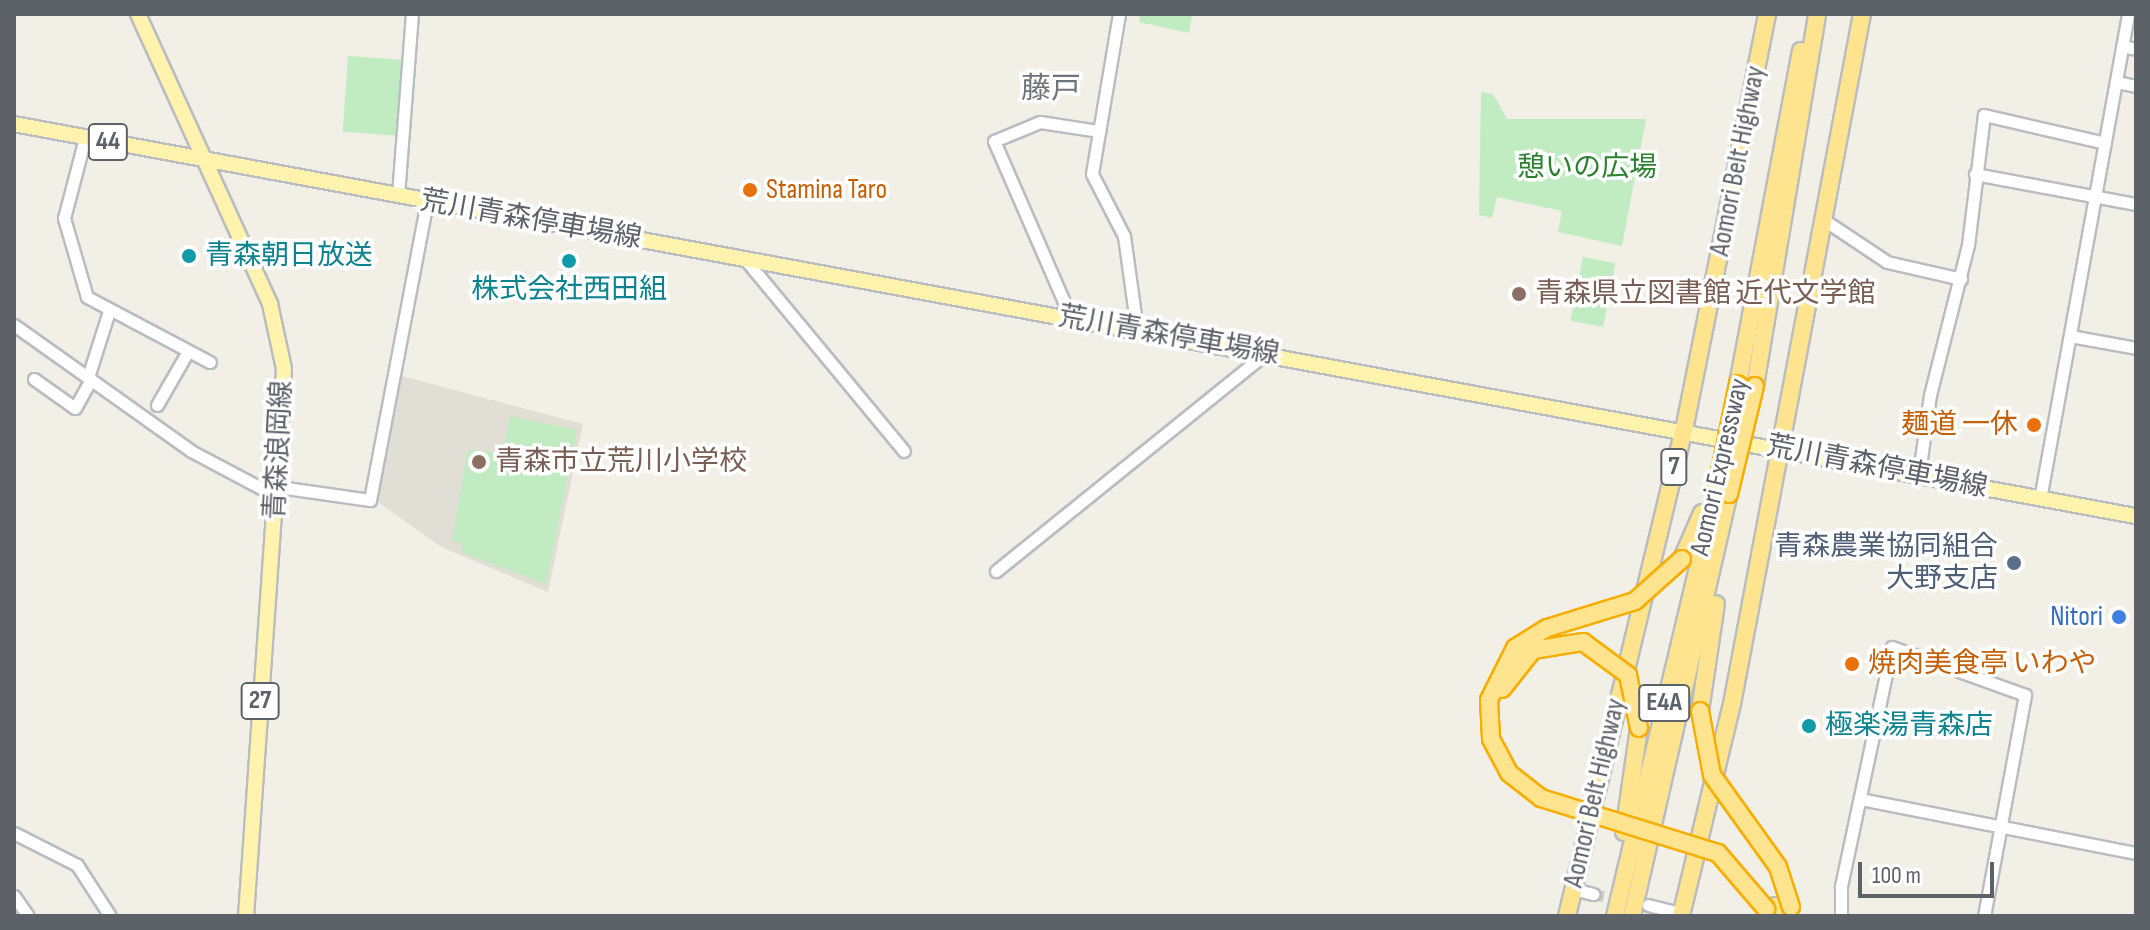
<!DOCTYPE html>
<meta charset="utf-8">
<style>
body{margin:0}
#map{position:relative;width:2150px;height:930px;overflow:hidden;background:#f1efe6;font-family:"Sofia Sans Condensed","Noto Sans JP",sans-serif}
div>[style]{position:absolute}
[style*='--x']{left:calc(var(--x)*1px);top:calc(var(--y)*1px);width:calc(var(--w)*1px);rotate:calc(var(--a)*1deg)}
.education>*{inset:0;background:#e1ded5}
.green>*{inset:0;background:#c1ebc1;transform-origin:0 0}
.minor-tunnel>*{height:11px;margin-top:-5.5px;transform-origin:0;background:repeating-linear-gradient(90deg,#ccccc6 0 11px,transparent 0 16.5px)}
.roads{filter:drop-shadow(2px 0 #b9bcc1) drop-shadow(-2px 0 #b9bcc1) drop-shadow(0 2px #b9bcc1) drop-shadow(0 -2px #b9bcc1)}
.minor>*{height:11px;margin:-5.5px;padding:0 5.5px;transform-origin:5.5px;border-radius:5.5px;background:#fff}
.major>*{height:14px;margin:-7px;padding:0 7px;transform-origin:7px;border-radius:7px;background:#fff3ad}
.highway>*{height:16px;margin:-8px;padding:0 8px;transform-origin:8px;border-radius:8px;background:#ffe48f}
.bridges{filter:drop-shadow(2px 0 #f7ae00) drop-shadow(-2px 0 #f7ae00) drop-shadow(0 2px #f7ae00) drop-shadow(0 -2px #f7ae00)}
.highway-bridge>*{height:16px;margin:-8px;padding:0 8px;transform-origin:8px;border-radius:8px;background:#ffe48f}
.dots>*{width:22px;height:22px;translate:-50% -50%;box-sizing:border-box;border:4px solid #fff;border-radius:50%}
span{translate:-50% -50%;white-space:nowrap;text-align:center;line-height:1.15;-webkit-text-stroke:7px #fff;paint-order:stroke}
.shield-label span{padding:2px 6px;background:#fff;border:2px solid;border-radius:6px;-webkit-text-stroke-width:0}
.shield-label{font-size:26px;color:#5d6268;font-weight:700}
.street-label{font-size:28px;color:#5d6268}
.park-label{font-size:28px;color:#2b8130}
.food-label{font-size:28px;color:#c56008}
.left{translate:0 -50%;text-align:left}
.right{translate:-100% -50%;text-align:right}
.culture-label{font-size:28px;color:#0d838f}
.education-label{font-size:28px;color:#785e54}
.service-label{font-size:28px;color:#4e5e75}
.shop-label{font-size:28px;color:#366cbe}
.neighbourhood-label{font-size:30px;color:#6e747a}
.frame{position:absolute;inset:0;border:16px solid #5d6268;pointer-events:none}
.scale{position:absolute;left:1858px;top:862px;width:136px;height:36px;box-sizing:border-box;border:4px solid #5d6268;border-top:0;padding-left:10px;font-size:24px;line-height:28px;white-space:nowrap;color:#5d6268;-webkit-text-stroke:6px #fff;paint-order:stroke}
</style>
<div id="map">
<div class="education">
<div style="clip-path:polygon(398px 375px,583px 424px,548px 592px,443px 548px,375px 500px)"></div>
</div>
<div class="green">
<div style="clip-path:polygon(1140px 14px,1192px 14px,1189px 33px,1139px 22px)"></div>
<div style="left:348px;top:56px;width:56px;height:76px;rotate:4deg"></div>
<div style="clip-path:polygon(1481px 92px,1493px 94px,1507px 119px,1646px 119px,1622px 246px,1558px 232px,1562px 211px,1497px 197px,1492px 218px,1479px 215px)"></div>
<div style="left:1583px;top:257px;width:33px;height:65px;rotate:11deg"></div>
<div style="clip-path:polygon(510px 416px,577px 430px,546px 584px,461px 552px,463px 543px,452px 541px,468px 450px,503px 453px)"></div>
</div>
<div class="minor-tunnel">
<div style="--x:1593;--y:894;--w:32;--a:11"></div>
</div>
<div class="roads">
<div class="minor">
<div style="--x:1119;--y:14;--w:162;--a:99.6"></div>
<div style="--x:1092;--y:174;--w:70;--a:62.7"></div>
<div style="--x:1124;--y:236;--w:95;--a:82.1"></div>
<div style="--x:2122;--y:46;--w:14;--a:12"></div>
<div style="--x:2116;--y:82;--w:20;--a:11"></div>
<div style="--x:85;--y:138;--w:83;--a:104.7"></div>
<div style="--x:64;--y:218;--w:82;--a:73.8"></div>
<div style="--x:87;--y:297;--w:139;--a:27.9"></div>
<div style="--x:1975;--y:174;--w:164;--a:10.6"></div>
<div style="--x:398;--y:195;--w:182;--a:-85.6"></div>
<div style="--x:1827;--y:222;--w:72;--a:33.7"></div>
<div style="--x:1887;--y:262;--w:76;--a:12.9"></div>
<div style="--x:745;--y:259;--w:249;--a:50.4"></div>
<div style="--x:1071;--y:318;--w:193;--a:-113.5"></div>
<div style="--x:994;--y:141;--w:50;--a:-22.4"></div>
<div style="--x:1040;--y:122;--w:60;--a:8.7"></div>
<div style="--x:14;--y:325;--w:217;--a:35.4"></div>
<div style="--x:191;--y:451;--w:98;--a:27.9"></div>
<div style="--x:2070;--y:336;--w:67;--a:10.3"></div>
<div style="--x:88;--y:377;--w:69;--a:-72.3"></div>
<div style="--x:34;--y:379;--w:50;--a:35.3"></div>
<div style="--x:75;--y:408;--w:33;--a:-61"></div>
<div style="--x:157;--y:405;--w:62;--a:-60.1"></div>
<div style="--x:1919;--y:473;--w:79;--a:-82"></div>
<div style="--x:1930;--y:395;--w:155;--a:-75.8"></div>
<div style="--x:1968;--y:245;--w:131;--a:-83"></div>
<div style="--x:1984;--y:115;--w:124;--a:13"></div>
<div style="--x:279;--y:487;--w:92;--a:8.1"></div>
<div style="--x:370;--y:500;--w:304;--a:-79.2"></div>
<div style="--x:2040;--y:499;--w:493;--a:-79.7"></div>
<div style="--x:996;--y:571;--w:346;--a:-38.9"></div>
<div style="--x:1860;--y:799;--w:281;--a:11.1"></div>
<div style="--x:14;--y:833;--w:71;--a:26.9"></div>
<div style="--x:77;--y:865;--w:61;--a:57.1"></div>
<div style="--x:1573;--y:889;--w:21;--a:14"></div>
<div style="--x:14;--y:896;--w:24;--a:55"></div>
<div style="--x:1648;--y:905;--w:34;--a:14"></div>
<div style="--x:1841;--y:916;--w:30;--a:-90"></div>
<div style="--x:1841;--y:886;--w:244;--a:-78"></div>
<div style="--x:1892;--y:647;--w:141;--a:19.8"></div>
<div style="--x:2025;--y:695;--w:225;--a:100.5"></div>
</div>
<div class="major">
<div style="--x:138;--y:14;--w:319;--a:65.5"></div>
<div style="--x:270;--y:304;--w:66;--a:77.8"></div>
<div style="--x:284;--y:369;--w:548;--a:93.97"></div>
<div style="--x:14;--y:124;--w:2158;--a:10.47"></div>
</div>
<div class="highway">
<div style="--x:1738;--y:384;--w:339;--a:-79.3"></div>
<div style="--x:1755;--y:386;--w:377;--a:-80.5"></div>
<div style="--x:1682;--y:559;--w:50;--a:-66.5"></div>
<div style="--x:1700;--y:711;--w:108;--a:-81.5"></div>
<div style="--x:1624;--y:832;--w:105;--a:-81.8"></div>
<div style="--x:1775;--y:906;--w:10;--a:79"></div>
<div style="--x:1567;--y:916;--w:500;--a:-76.5"></div>
<div style="--x:1684;--y:430;--w:424;--a:-78.7"></div>
<div style="--x:1615;--y:916;--w:437;--a:-76.6"></div>
<div style="--x:1632;--y:916;--w:433;--a:-77.1"></div>
<div style="--x:1681;--y:916;--w:218;--a:-76.5"></div>
<div style="--x:1732;--y:704;--w:702;--a:-79.33"></div>
</div>
</div>
<div class="bridges">
<div class="highway-bridge">
<div style="--x:1716;--y:491;--w:109;--a:-78.4"></div>
<div style="--x:1729;--y:494;--w:111;--a:-76.5"></div>
<div style="--x:1682;--y:559;--w:63;--a:138.2"></div>
<div style="--x:1635;--y:601;--w:92;--a:162.9"></div>
<div style="--x:1547;--y:628;--w:38;--a:148"></div>
<div style="--x:1515;--y:648;--w:58;--a:116.6"></div>
<div style="--x:1489;--y:700;--w:39;--a:87"></div>
<div style="--x:1491;--y:739;--w:38;--a:62"></div>
<div style="--x:1509;--y:773;--w:41;--a:38"></div>
<div style="--x:1541;--y:798;--w:185;--a:17.3"></div>
<div style="--x:1718;--y:853;--w:74;--a:49.4"></div>
<div style="--x:1502;--y:689;--w:50;--a:-51.5"></div>
<div style="--x:1533;--y:650;--w:51;--a:-9.1"></div>
<div style="--x:1583;--y:642;--w:56;--a:36.3"></div>
<div style="--x:1628;--y:675;--w:54;--a:78.3"></div>
<div style="--x:1700;--y:711;--w:65;--a:79.4"></div>
<div style="--x:1712;--y:775;--w:113;--a:54.3"></div>
<div style="--x:1778;--y:867;--w:42;--a:72"></div>
</div>
</div>
<div class="dots">
<div style="left:750px;top:190px;background:#e8710a"></div>
<div style="left:189px;top:256px;background:#0f9aa8"></div>
<div style="left:569px;top:261px;background:#0f9aa8"></div>
<div style="left:1519px;top:294px;background:#8d6e63"></div>
<div style="left:2034px;top:425px;background:#e8710a"></div>
<div style="left:479px;top:462px;background:#8d6e63"></div>
<div style="left:2014px;top:563px;background:#5c6f8a"></div>
<div style="left:2119px;top:617px;background:#3f7fe0"></div>
<div style="left:1852px;top:664px;background:#e8710a"></div>
<div style="left:1809px;top:726px;background:#0f9aa8"></div>
</div>
<div class="shield-label">
<span style="left:108px;top:142px">44</span>
<span style="left:1674px;top:467px">7</span>
<span style="left:260px;top:701px">27</span>
<span style="left:1664px;top:703px">E4A</span>
</div>
<div class="street-label">
<span style="left:1738px;top:161px;rotate:-79deg">Aomori Belt Highway</span>
<span style="left:531px;top:220px;rotate:10deg">荒川青森停車場線</span>
<span style="left:1169px;top:336px;rotate:10deg">荒川青森停車場線</span>
<span style="left:279px;top:450px;rotate:-87deg">青森浪岡線</span>
<span style="left:1720px;top:467px;rotate:-77deg">Aomori Expressway</span>
<span style="left:1877px;top:467px;rotate:11deg">荒川青森停車場線</span>
<span style="left:1595px;top:793px;rotate:-77deg">Aomori Belt Highway</span>
</div>
<div class="park-label">
<span style="left:1587px;top:168px">憩いの広場</span>
</div>
<div class="food-label">
<span class="left" style="left:766px;top:190px">Stamina Taro</span>
<span class="right" style="left:2018px;top:425px">麺道 一休</span>
<span class="left" style="left:1868px;top:664px">焼肉美食亭 いわや</span>
</div>
<div class="culture-label">
<span class="left" style="left:205px;top:256px">青森朝日放送</span>
<span style="left:569px;top:290px">株式会社西田組</span>
<span class="left" style="left:1825px;top:726px">極楽湯青森店</span>
</div>
<div class="education-label">
<span class="left" style="left:1535px;top:294px">青森県立図書館 近代文学館</span>
<span class="left" style="left:495px;top:462px">青森市立荒川小学校</span>
</div>
<div class="service-label">
<span class="right" style="left:1998px;top:563px">青森農業協同組合<br>大野支店</span>
</div>
<div class="shop-label">
<span class="right" style="left:2103px;top:617px">Nitori</span>
</div>
<div class="neighbourhood-label">
<span style="left:1051px;top:89px">藤戸</span>
</div>
<div class="frame"></div>
<div class="scale">100 m</div>
</div>
